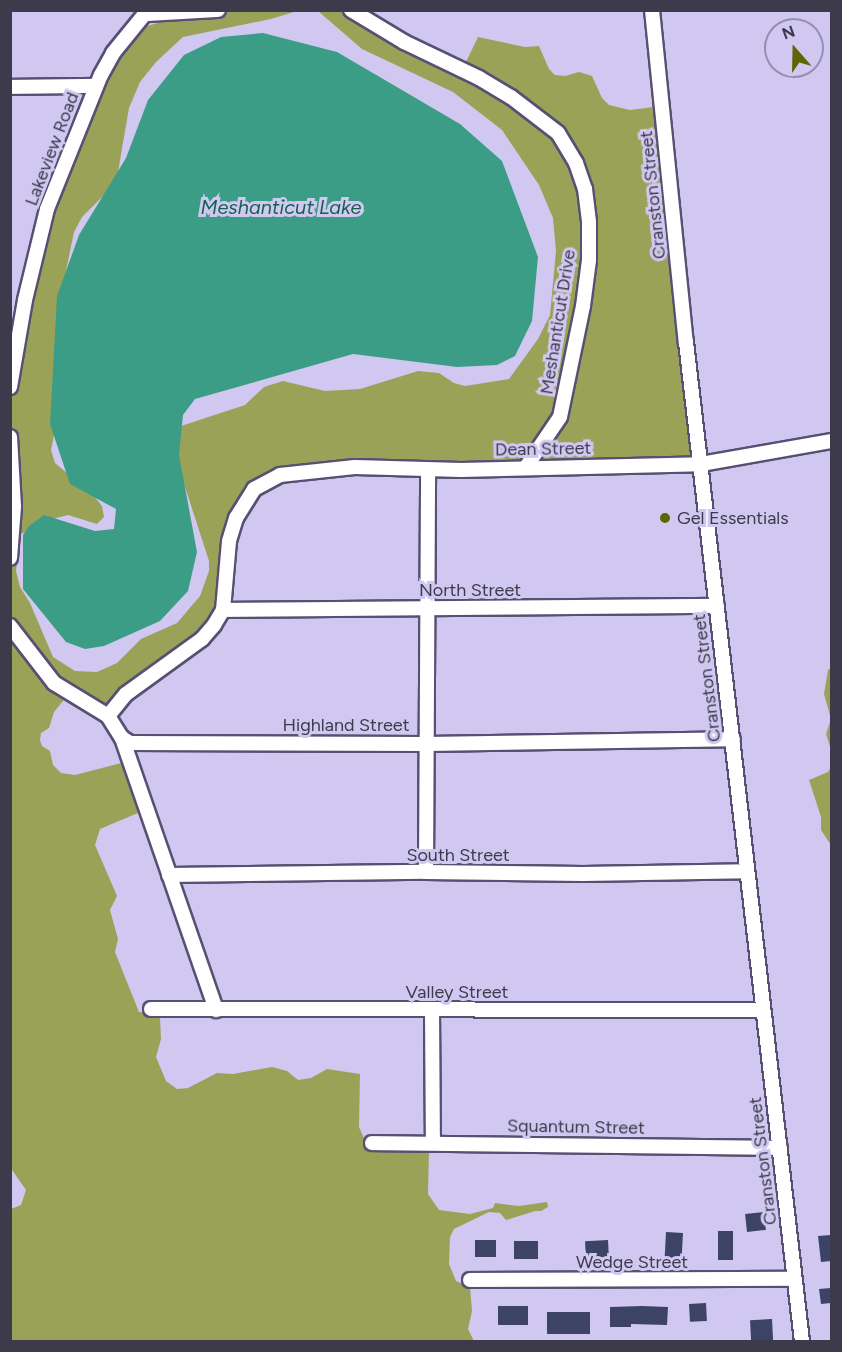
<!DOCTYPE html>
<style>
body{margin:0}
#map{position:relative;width:842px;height:1352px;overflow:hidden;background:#d0c8f1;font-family:Figtree,sans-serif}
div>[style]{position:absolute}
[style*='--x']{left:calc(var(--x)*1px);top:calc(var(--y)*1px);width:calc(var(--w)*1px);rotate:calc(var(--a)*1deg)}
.forest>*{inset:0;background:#9aa258}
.water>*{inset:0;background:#3c9d86}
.building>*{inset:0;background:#3c4364;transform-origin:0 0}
.roads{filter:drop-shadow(2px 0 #585073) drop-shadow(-2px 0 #585073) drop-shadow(0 2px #585073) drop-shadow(0 -2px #585073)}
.minor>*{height:14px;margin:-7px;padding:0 7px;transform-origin:7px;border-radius:7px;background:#fff}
.dots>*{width:16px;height:16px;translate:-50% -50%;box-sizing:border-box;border:3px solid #d0c8f1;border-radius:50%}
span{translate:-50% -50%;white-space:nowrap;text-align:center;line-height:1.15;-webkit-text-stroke:6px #d0c8f1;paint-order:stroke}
.street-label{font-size:18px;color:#3d3a4b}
.poi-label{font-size:18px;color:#3d3a4b}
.left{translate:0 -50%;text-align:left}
.water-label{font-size:20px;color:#156150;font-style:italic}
.frame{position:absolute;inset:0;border:12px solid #3d3a4b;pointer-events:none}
.north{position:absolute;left:764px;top:18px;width:60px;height:60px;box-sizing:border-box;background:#d0c8f1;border:2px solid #958faf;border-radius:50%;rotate:340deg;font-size:16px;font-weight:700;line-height:24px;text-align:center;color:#3d3a4b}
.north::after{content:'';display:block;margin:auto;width:21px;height:27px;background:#5e6502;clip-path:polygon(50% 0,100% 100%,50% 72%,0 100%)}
</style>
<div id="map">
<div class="forest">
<div style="clip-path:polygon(170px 11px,297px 11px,271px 19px,183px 37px,156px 62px,140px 82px,129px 108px,118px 172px,105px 194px,82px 217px,74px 232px,59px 305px,59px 410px,51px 450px,55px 463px,93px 495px,102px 506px,104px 517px,97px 524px,68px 515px,41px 522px,20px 535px,16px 571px,20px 587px,30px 603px,53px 657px,75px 671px,97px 672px,117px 663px,141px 639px,177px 623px,200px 596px,209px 571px,209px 561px,175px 456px,181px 426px,245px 405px,264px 387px,283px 381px,325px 391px,360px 389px,418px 371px,439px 373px,454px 383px,465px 386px,509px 379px,538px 339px,550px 315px,556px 251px,553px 218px,539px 185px,502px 130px,453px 92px,362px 49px,318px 11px,353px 11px,464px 66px,478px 37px,525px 47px,539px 46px,549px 69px,555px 75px,565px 76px,579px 72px,592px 76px,602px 98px,609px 105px,630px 110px,662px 106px,701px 459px,281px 473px,241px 506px,224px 603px,213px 624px,108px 713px,67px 696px,54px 712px,49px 728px,41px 733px,40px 740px,42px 746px,50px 751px,53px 765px,61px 773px,75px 775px,129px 761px,145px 810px,100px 829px,95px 845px,117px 896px,110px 910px,118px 939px,115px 952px,139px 1012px,159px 1014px,160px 1017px,161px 1039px,156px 1057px,166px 1081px,177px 1089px,188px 1088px,217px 1073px,233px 1074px,272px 1067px,287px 1071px,298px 1080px,311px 1078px,327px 1069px,360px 1074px,359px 1127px,366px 1143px,429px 1150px,428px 1194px,439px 1210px,470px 1214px,493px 1208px,495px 1203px,519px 1206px,547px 1202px,548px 1207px,541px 1211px,535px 1211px,506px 1220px,500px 1213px,489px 1212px,454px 1229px,450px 1237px,449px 1264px,456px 1281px,470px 1287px,472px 1311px,468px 1329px,474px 1341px,11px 1342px,11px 1209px,21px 1205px,26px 1190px,10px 1167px,11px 389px,29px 283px,94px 90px,140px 28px,168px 20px)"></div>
<div style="clip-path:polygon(831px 668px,831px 750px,826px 734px,831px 719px,824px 694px,828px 670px)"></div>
<div style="clip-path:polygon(831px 767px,831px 845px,821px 830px,821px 817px,809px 780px,828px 772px)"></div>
</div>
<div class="water">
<div style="clip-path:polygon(263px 33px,337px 52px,460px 124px,502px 161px,538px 257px,532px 321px,515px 356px,497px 365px,457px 367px,353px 354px,195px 399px,183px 415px,179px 455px,197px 552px,188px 591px,160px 621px,104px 646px,85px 649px,66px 642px,23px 589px,23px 535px,29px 526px,44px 515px,95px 531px,114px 529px,116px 509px,70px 484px,50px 424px,57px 296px,79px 235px,126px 158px,148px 100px,184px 55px,221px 37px)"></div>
</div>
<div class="building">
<div style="left:764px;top:1212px;width:18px;height:19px;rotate:84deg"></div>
<div style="left:718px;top:1231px;width:15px;height:29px"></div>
<div style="left:666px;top:1232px;width:17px;height:30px;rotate:3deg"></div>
<div style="clip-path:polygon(831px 1235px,831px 1261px,821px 1262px,818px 1236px)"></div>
<div style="left:475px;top:1240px;width:21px;height:17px"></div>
<div style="left:608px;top:1240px;width:17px;height:23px;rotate:87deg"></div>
<div style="left:514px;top:1241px;width:24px;height:18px"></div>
<div style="clip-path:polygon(831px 1288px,831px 1303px,821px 1304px,819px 1289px)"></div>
<div style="left:706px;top:1303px;width:18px;height:17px;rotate:87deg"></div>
<div style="left:528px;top:1306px;width:19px;height:30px;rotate:90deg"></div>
<div style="clip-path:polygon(642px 1306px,668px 1307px,667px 1325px,631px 1324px,631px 1327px,610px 1327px,610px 1307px)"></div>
<div style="left:547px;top:1312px;width:43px;height:22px"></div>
<div style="left:772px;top:1319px;width:22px;height:22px;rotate:87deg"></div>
</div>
<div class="roads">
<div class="minor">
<div style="--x:351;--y:10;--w:62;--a:31.1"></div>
<div style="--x:404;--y:42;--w:83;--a:25.6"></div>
<div style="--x:479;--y:78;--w:37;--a:31"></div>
<div style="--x:511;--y:97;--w:59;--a:37.5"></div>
<div style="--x:558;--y:133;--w:35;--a:59"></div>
<div style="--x:576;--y:163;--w:28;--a:71"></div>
<div style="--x:585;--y:189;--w:33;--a:83"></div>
<div style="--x:589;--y:222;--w:38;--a:90"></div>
<div style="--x:589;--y:260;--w:46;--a:97.4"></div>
<div style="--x:583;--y:306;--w:113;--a:101.7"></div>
<div style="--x:560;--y:417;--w:60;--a:124.2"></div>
<div style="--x:652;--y:10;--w:334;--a:84.2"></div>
<div style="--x:686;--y:342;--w:1007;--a:83.38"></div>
<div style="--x:146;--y:14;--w:72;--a:-3.2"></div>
<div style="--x:10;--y:87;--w:86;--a:-0.7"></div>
<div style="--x:10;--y:387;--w:88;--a:-80.2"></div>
<div style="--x:25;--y:300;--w:94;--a:-76.4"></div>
<div style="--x:47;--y:209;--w:144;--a:-68.1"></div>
<div style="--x:101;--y:75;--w:25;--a:-61"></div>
<div style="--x:113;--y:53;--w:55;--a:-50.9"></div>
<div style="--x:10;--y:437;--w:70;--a:86.7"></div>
<div style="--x:14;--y:507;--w:51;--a:94.5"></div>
<div style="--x:223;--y:610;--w:494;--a:-0.5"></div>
<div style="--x:10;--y:626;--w:72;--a:52.3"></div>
<div style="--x:54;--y:683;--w:63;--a:31.4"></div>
<div style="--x:108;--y:716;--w:26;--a:58"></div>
<div style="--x:122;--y:738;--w:9;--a:32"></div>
<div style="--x:130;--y:743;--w:296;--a:0.2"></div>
<div style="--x:426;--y:744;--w:307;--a:-0.9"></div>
<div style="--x:108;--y:716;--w:28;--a:-51"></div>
<div style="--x:126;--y:694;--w:94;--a:-35.9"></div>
<div style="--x:202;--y:639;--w:18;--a:-49"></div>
<div style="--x:214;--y:625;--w:17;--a:-59"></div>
<div style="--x:223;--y:610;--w:69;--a:-85"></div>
<div style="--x:229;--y:541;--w:24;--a:-73"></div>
<div style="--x:236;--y:518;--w:34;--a:-58"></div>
<div style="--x:254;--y:489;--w:30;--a:-28"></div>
<div style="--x:280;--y:475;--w:75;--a:-6.1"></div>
<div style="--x:355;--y:467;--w:106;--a:1.6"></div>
<div style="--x:461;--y:470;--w:240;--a:-1.4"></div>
<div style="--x:701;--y:464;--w:133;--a:-10"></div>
<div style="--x:122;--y:738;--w:288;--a:70.9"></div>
<div style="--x:426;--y:872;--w:402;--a:-89.7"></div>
<div style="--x:169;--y:875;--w:257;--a:-0.7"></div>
<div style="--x:426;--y:872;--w:157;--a:0.7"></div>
<div style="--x:583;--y:874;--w:164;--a:-1"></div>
<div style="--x:151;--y:1009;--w:612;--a:0.09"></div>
<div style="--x:432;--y:1010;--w:133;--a:89.6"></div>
<div style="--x:372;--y:1143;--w:408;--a:0.7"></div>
<div style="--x:470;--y:1280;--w:324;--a:-0.2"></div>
</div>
</div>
<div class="dots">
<div style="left:665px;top:518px;background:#5e6502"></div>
</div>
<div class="street-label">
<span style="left:52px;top:149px;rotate:-69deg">Lakeview Road</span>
<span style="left:653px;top:195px;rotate:-96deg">Cranston Street</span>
<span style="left:558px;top:322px;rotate:-81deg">Meshanticut Drive</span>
<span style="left:543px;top:449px;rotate:-1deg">Dean Street</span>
<span style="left:470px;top:590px">North Street</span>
<span style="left:707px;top:678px;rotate:-97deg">Cranston Street</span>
<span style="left:346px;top:725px">Highland Street</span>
<span style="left:458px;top:855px">South Street</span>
<span style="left:457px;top:992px">Valley Street</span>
<span style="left:576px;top:1127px;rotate:1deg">Squantum Street</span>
<span style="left:763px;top:1161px;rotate:-97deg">Cranston Street</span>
<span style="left:632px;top:1262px">Wedge Street</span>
</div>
<div class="poi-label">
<span class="left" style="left:677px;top:518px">Gel Essentials</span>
</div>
<div class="water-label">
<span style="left:281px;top:207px">Meshanticut Lake</span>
</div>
<div class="frame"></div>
<div class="north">N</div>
</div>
